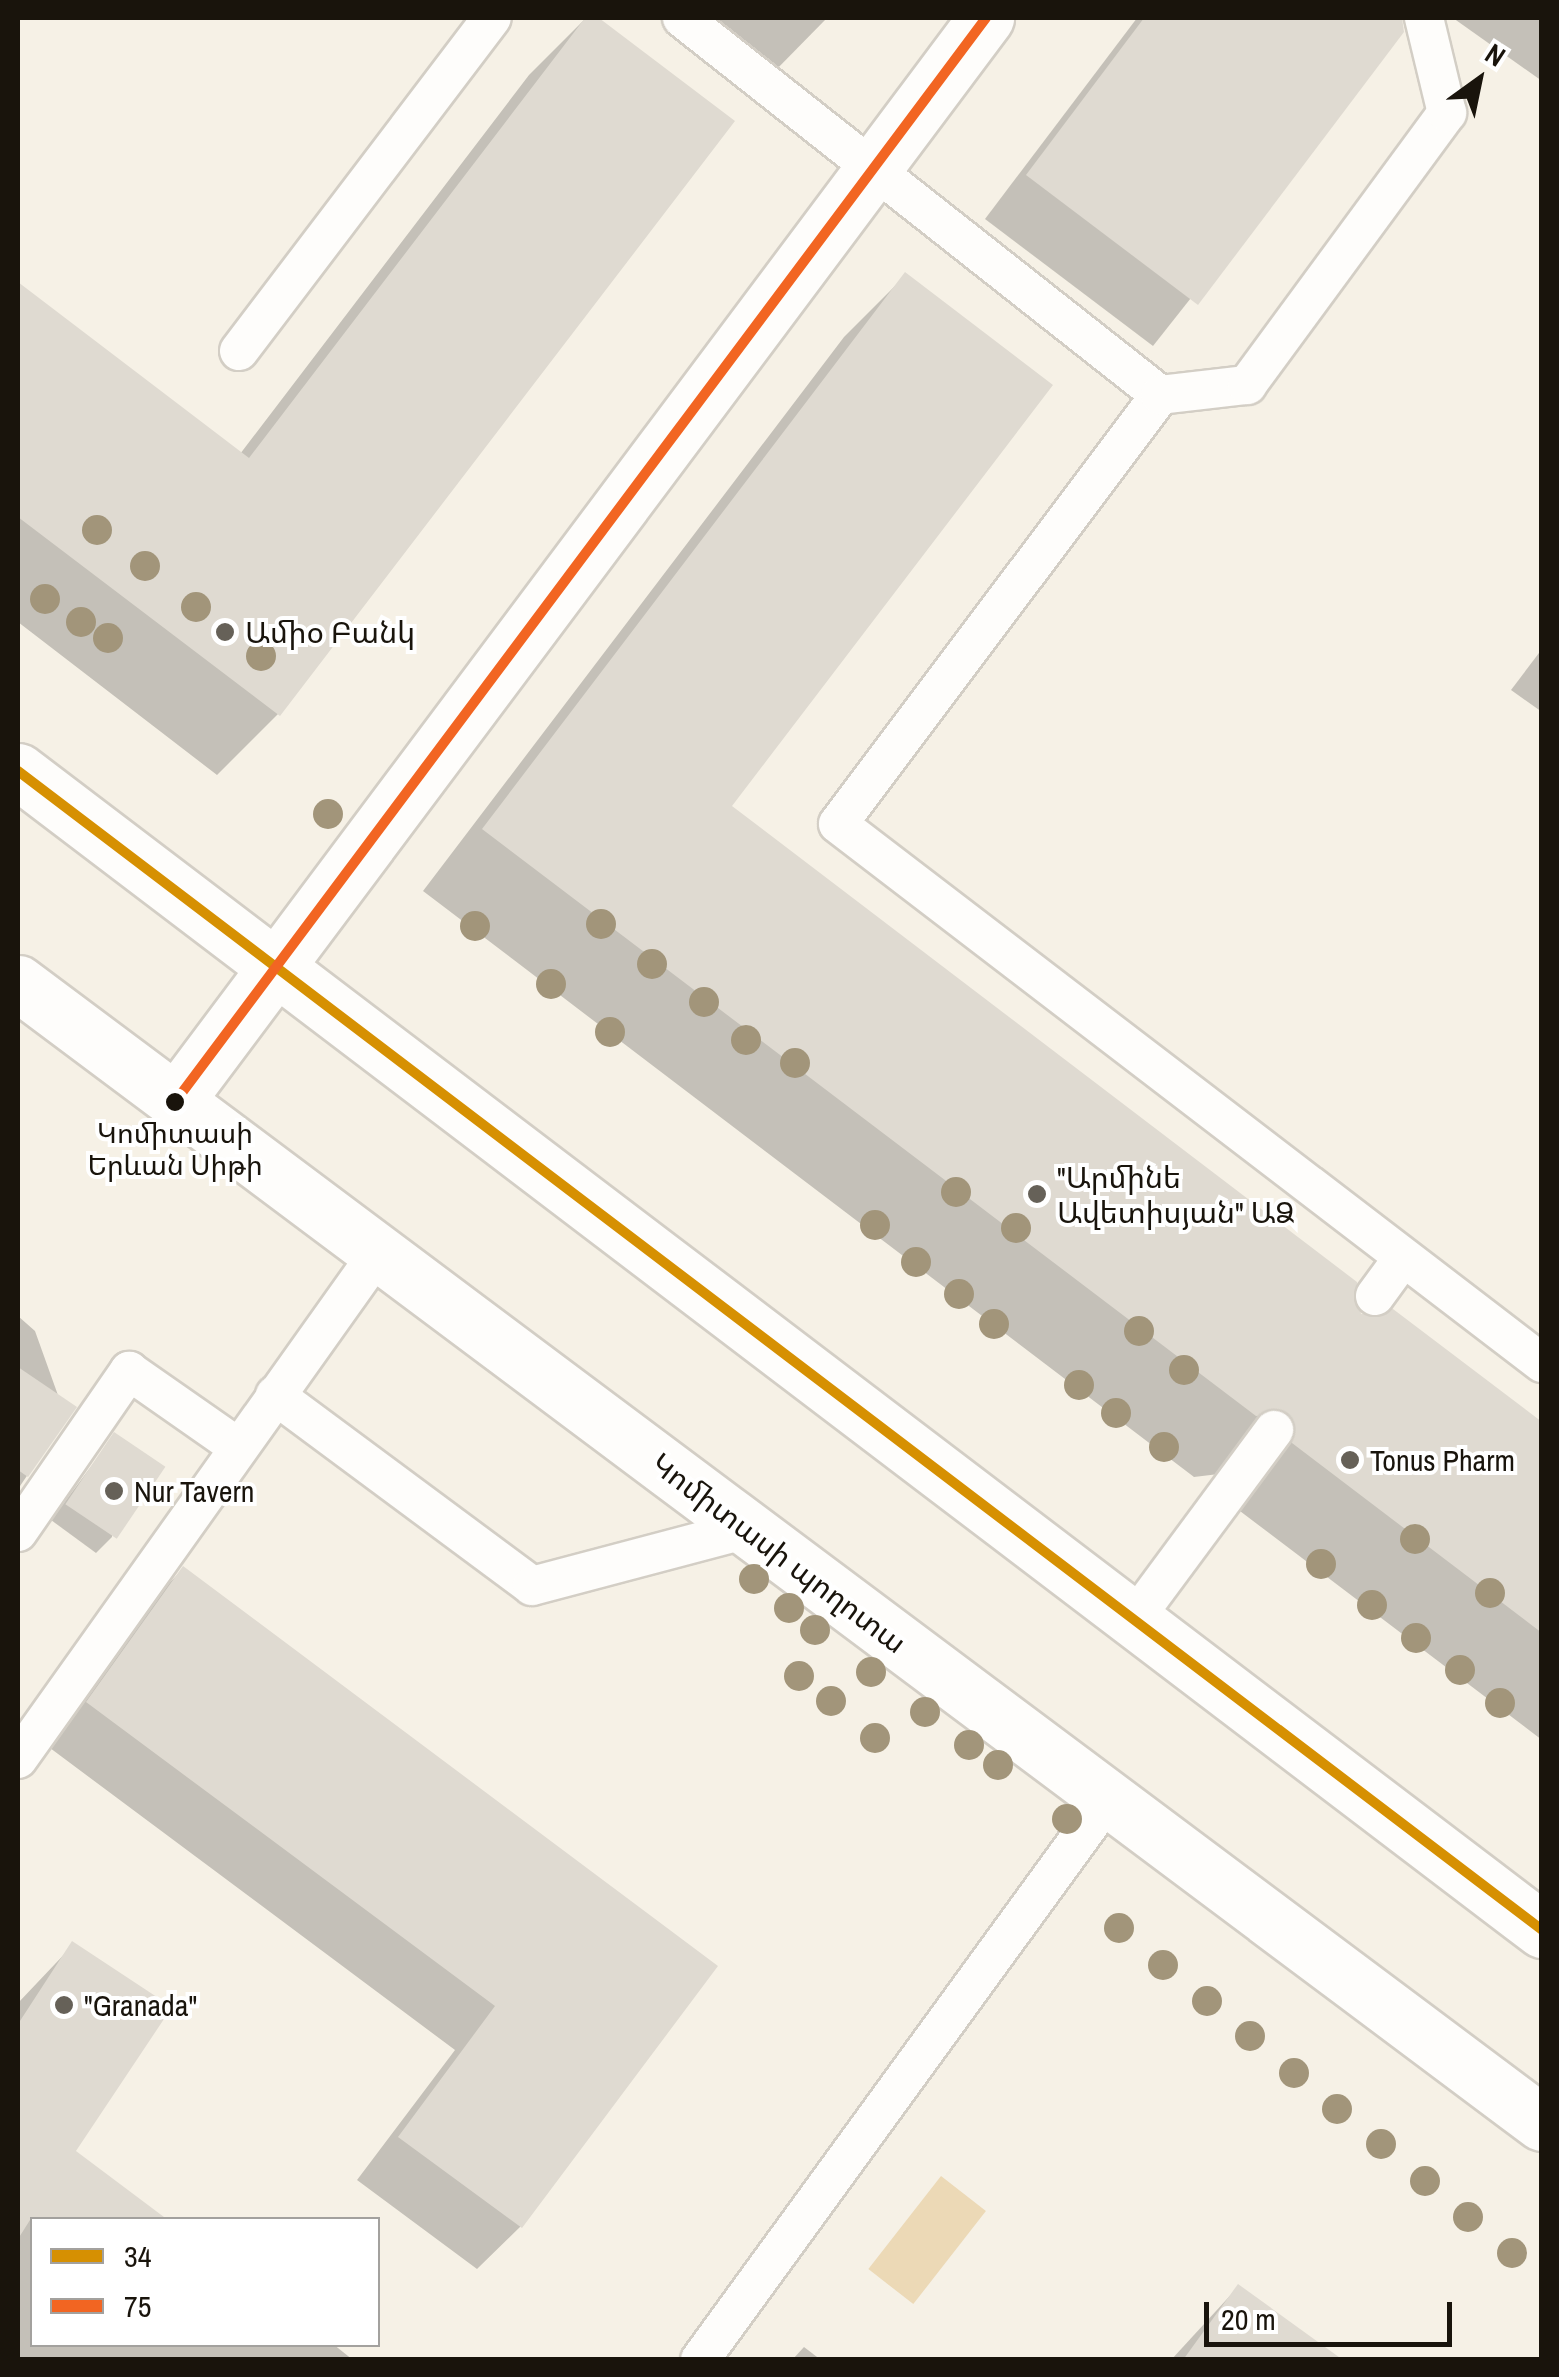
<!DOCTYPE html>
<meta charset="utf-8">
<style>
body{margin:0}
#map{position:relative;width:1559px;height:2377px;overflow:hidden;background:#f6f1e6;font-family:"Archivo Narrow","Noto Sans Armenian",sans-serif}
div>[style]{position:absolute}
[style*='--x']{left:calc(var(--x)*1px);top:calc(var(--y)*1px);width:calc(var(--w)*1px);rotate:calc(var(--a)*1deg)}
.green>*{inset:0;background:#ecd9b6;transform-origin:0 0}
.shadow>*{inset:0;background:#0003}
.building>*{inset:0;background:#dfdad1;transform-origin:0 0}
.roads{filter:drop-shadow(2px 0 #d3cec5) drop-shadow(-2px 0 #d3cec5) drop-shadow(0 2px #d3cec5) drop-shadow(0 -2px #d3cec5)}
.service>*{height:38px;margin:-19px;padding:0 19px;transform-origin:19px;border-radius:19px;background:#fefdfb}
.minor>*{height:55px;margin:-27.5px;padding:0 27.5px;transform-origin:27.5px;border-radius:27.5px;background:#fefdfb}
.primary>*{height:55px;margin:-27.5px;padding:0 27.5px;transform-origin:27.5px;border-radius:27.5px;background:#fefdfb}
.bus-1>*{height:10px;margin:-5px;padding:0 5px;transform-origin:5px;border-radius:5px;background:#d69002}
.bus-2>*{height:10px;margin:-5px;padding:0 5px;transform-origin:5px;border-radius:5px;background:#f26522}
.trees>*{width:30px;height:30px;margin:-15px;border-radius:50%;background:#a2957a}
.dots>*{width:28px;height:28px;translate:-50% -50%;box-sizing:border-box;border:5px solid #fff;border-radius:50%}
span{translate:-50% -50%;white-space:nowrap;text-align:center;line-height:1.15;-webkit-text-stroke:8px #fff;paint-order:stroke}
.bus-label{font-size:28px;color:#19140c}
.poi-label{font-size:30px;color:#19140c}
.left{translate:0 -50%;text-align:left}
.street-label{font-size:30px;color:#19140c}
.frame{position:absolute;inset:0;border:20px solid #19140c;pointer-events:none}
.legend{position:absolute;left:30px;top:2217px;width:350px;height:130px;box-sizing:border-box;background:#fff;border:2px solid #a3a19e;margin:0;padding:12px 18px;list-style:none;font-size:30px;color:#19140c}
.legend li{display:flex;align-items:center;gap:20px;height:50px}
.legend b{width:50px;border:2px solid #a3a19e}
.north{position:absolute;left:1429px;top:30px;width:100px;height:100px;-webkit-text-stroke:8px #fff;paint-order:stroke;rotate:33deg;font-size:28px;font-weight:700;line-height:40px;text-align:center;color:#19140c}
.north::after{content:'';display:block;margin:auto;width:35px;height:45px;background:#19140c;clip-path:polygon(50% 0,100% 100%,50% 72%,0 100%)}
.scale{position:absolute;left:1204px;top:2302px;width:248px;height:45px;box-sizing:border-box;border:5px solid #19140c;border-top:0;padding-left:12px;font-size:30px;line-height:35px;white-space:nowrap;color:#19140c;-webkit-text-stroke:8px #fff;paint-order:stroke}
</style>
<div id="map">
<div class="green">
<div style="left:941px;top:2176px;width:57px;height:118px;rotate:38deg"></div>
</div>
<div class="shadow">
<div style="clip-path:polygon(586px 18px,732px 122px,278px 714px,217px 775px,18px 622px,18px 285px,240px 454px,529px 75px)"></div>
<div style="clip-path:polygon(695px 18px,827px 18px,771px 75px)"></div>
<div style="clip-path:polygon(1137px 18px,1373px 18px,1398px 36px,1153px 346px,985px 219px)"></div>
<div style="clip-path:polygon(1453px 18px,1542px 18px,1542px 81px)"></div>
<div style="clip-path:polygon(905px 276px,728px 806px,1359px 1316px,1542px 1425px,1542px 1740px,1232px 1505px,1227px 1473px,1194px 1477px,423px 891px,844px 337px)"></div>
<div style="clip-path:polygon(1542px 649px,1542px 712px,1511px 690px)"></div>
<div style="clip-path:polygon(18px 1316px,35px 1331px,59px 1398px,73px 1408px,18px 1489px)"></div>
<div style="clip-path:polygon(114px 1436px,112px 1537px,96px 1553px,51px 1520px)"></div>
<div style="clip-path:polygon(183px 1569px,714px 1966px,520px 2227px,477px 2269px,357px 2180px,455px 2050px,46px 1745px,141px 1612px)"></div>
<div style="clip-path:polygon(73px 1945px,72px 2152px,32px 2220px,32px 2344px,333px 2344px,353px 2360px,18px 2360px,18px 2003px)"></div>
<div style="clip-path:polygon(1238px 2287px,1339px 2360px,1171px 2360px)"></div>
<div style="clip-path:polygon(804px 2347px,821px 2360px,792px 2360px)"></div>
</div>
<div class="building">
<div style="clip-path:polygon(585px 18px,599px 18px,735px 121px,280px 716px,18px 517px,18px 282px,249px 458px)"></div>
<div style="clip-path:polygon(1144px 18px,1402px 18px,1404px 32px,1198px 305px,1026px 175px)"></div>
<div style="clip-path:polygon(905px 272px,1053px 385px,732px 806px,1357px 1282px,1361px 1314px,1393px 1309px,1542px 1422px,1542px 1633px,1292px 1443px,1288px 1413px,1256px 1416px,482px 829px)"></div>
<div style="clip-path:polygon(18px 1367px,77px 1407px,28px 1477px,18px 1470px)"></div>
<div style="left:114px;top:1432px;width:62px;height:87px;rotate:34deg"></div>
<div style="clip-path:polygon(183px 1566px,718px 1966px,522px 2228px,398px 2137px,495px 2006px,86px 1702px)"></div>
<div style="clip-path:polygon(72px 1941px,172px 2007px,76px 2151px,168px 2220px,30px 2220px,18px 2239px,18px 2024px)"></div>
<div style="clip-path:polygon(1238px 2284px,1343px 2360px,1183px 2360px)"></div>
</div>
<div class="roads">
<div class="service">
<div style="--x:682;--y:18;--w:609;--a:38.26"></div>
<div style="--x:1160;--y:395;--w:536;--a:126.89"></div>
<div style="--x:838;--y:824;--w:887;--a:37.44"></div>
<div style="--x:239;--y:351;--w:418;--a:-52.8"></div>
<div style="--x:1160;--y:395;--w:88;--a:-6.6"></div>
<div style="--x:1247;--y:385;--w:338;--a:-53.7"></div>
<div style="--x:1447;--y:113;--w:98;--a:-103.6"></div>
<div style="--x:1375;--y:1296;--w:46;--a:-53.9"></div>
<div style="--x:275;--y:1395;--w:320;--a:36.6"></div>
<div style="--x:532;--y:1586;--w:223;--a:-14.8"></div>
<div style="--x:18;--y:1532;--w:196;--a:-55.4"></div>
<div style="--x:129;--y:1371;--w:133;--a:34.9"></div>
<div style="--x:1135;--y:1618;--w:234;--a:-53.5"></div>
<div style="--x:18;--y:1759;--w:621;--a:-54.57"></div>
<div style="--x:700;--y:2360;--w:694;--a:-53.97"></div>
</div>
<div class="minor">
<div style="--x:175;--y:1102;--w:1354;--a:-53.2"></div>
</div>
<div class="primary">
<div style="--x:18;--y:771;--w:1915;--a:37.25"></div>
<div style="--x:18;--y:983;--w:1903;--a:36.8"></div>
</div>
</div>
<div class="bus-1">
<div style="--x:18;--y:771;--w:1915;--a:37.25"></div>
</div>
<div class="bus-2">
<div style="--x:175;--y:1102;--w:1354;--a:-53.2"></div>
</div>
<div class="trees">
<div style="left:97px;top:530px"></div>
<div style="left:145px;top:566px"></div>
<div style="left:45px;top:599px"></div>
<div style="left:196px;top:607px"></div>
<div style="left:81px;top:622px"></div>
<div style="left:108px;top:638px"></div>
<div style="left:261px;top:656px"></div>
<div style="left:328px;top:814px"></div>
<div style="left:601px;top:924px"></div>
<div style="left:475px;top:926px"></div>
<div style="left:652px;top:964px"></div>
<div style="left:551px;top:984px"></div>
<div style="left:704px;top:1002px"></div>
<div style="left:610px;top:1032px"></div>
<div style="left:746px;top:1040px"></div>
<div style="left:795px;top:1063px"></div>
<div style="left:956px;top:1192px"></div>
<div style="left:875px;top:1225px"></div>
<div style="left:1016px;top:1228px"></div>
<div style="left:916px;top:1262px"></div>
<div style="left:959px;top:1294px"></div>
<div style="left:994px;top:1324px"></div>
<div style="left:1139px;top:1331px"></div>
<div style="left:1184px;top:1370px"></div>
<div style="left:1079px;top:1385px"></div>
<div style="left:1116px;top:1413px"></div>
<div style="left:1164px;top:1447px"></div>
<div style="left:1415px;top:1539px"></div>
<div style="left:1321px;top:1564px"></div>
<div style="left:754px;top:1579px"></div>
<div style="left:1490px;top:1593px"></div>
<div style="left:1372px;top:1605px"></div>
<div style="left:789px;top:1608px"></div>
<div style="left:815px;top:1630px"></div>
<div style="left:1416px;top:1638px"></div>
<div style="left:1460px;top:1670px"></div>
<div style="left:871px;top:1672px"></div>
<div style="left:799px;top:1676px"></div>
<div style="left:831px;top:1701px"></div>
<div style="left:1500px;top:1703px"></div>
<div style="left:925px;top:1712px"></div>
<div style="left:875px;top:1738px"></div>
<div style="left:969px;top:1745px"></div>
<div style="left:998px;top:1765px"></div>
<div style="left:1067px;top:1819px"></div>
<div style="left:1119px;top:1928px"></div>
<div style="left:1163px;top:1965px"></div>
<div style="left:1207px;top:2001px"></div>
<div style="left:1250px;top:2036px"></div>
<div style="left:1294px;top:2073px"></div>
<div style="left:1337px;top:2109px"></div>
<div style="left:1381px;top:2144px"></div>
<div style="left:1425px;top:2181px"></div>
<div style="left:1468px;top:2217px"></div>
<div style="left:1512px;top:2253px"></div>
</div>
<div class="dots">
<div style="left:225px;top:632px;background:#666158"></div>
<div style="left:175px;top:1102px;background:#19140c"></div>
<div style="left:1037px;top:1194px;background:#666158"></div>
<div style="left:1350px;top:1460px;background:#666158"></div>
<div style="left:114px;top:1491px;background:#666158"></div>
<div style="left:64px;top:2005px;background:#666158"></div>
</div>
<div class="bus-label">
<span style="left:175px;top:1149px">Կոմիտասի<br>Երևան Սիթի</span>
</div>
<div class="poi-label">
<span class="left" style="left:245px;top:632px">Ամիօ Բանկ</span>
<span class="left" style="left:1057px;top:1194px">"Արմինե<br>Ավետիսյան" ԱՁ</span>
<span class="left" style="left:1370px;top:1460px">Tonus Pharm</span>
<span class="left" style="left:134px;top:1491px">Nur Tavern</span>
<span class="left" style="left:84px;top:2005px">"Granada"</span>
</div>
<div class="street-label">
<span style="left:779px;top:1553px;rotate:37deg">Կոմիտասի պողոտա</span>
</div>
<div class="frame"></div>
<ul class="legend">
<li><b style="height:12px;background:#d69002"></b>34</li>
<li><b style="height:12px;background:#f26522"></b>75</li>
</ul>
<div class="north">N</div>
<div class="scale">20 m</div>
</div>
